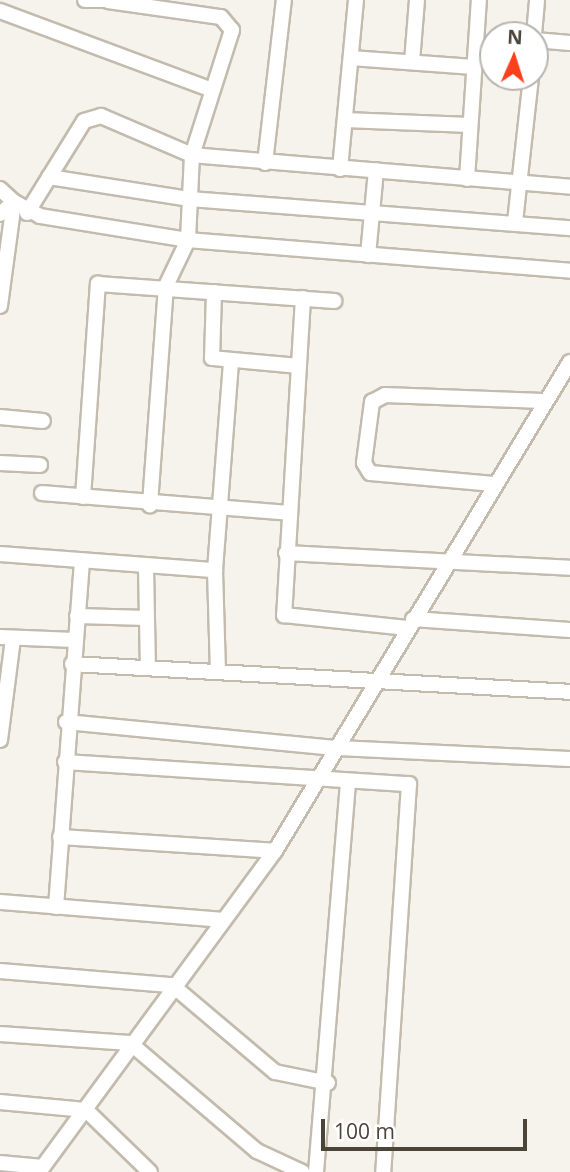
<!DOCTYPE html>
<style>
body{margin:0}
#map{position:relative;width:570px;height:1172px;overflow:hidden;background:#f6f3ec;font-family:"Open Sans",sans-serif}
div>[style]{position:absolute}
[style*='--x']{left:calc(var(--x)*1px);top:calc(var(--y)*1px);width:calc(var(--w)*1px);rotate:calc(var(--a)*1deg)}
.roads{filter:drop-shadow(2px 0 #c2bbae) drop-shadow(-2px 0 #c2bbae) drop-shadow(0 2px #c2bbae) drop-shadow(0 -2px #c2bbae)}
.minor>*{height:14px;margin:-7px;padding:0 7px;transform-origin:7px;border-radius:7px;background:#fff}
span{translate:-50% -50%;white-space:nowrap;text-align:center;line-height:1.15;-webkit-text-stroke:5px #fff;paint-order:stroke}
.north{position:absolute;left:479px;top:21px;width:70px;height:70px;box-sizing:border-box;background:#fff;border:2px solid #b7b4b0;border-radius:50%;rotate:3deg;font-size:19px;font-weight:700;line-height:28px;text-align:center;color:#4b4439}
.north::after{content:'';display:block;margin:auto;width:24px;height:32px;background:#fc3f1d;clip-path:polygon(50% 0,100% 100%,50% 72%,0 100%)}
.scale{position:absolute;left:321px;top:1119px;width:206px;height:32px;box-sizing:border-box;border:4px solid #4b4439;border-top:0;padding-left:9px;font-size:21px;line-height:24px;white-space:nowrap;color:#4b4439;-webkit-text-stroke:5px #fff;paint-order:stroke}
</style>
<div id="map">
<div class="roads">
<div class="minor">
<div style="--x:85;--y:0;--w:23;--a:0"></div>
<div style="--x:108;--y:1;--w:114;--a:8.1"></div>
<div style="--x:221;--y:17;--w:17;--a:50"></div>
<div style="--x:232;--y:30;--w:131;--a:107.7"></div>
<div style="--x:192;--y:155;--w:85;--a:92.7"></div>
<div style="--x:188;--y:240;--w:51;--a:115.6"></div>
<div style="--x:166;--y:286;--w:220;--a:94.2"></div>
<div style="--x:0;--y:11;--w:226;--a:20.4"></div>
<div style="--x:534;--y:35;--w:35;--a:-85"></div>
<div style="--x:535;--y:40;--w:35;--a:5"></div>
<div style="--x:351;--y:58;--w:123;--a:4.2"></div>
<div style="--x:412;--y:62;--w:62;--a:-85.4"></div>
<div style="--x:345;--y:120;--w:125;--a:2.3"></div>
<div style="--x:265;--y:163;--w:164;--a:-83.4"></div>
<div style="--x:340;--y:169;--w:170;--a:-84.6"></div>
<div style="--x:49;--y:177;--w:143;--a:8.9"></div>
<div style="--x:190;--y:199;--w:381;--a:4.4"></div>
<div style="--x:467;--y:179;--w:179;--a:-86.2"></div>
<div style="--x:0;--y:189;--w:19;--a:43"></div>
<div style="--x:14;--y:202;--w:105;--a:97.7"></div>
<div style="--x:27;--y:213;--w:108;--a:-58.2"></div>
<div style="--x:84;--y:121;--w:18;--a:-16"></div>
<div style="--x:101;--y:116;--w:99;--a:23.2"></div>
<div style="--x:192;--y:155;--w:379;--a:4.8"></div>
<div style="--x:0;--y:214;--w:18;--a:-41"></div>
<div style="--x:14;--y:202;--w:30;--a:28"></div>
<div style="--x:40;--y:216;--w:150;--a:9.2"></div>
<div style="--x:188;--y:240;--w:383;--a:4.6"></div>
<div style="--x:515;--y:222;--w:146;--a:-83.7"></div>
<div style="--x:368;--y:255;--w:85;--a:-84.6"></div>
<div style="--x:214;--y:292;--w:66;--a:91.7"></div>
<div style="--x:212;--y:358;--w:86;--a:5.3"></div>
<div style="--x:303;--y:298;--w:318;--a:93.4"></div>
<div style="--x:284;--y:615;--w:124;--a:6"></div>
<div style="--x:0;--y:417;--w:43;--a:5.3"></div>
<div style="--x:0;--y:463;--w:40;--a:2.9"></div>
<div style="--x:494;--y:484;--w:124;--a:-174.9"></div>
<div style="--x:370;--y:473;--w:12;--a:-121"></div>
<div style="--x:364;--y:463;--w:62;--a:-82.5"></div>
<div style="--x:372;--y:402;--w:15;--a:-28"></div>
<div style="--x:385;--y:395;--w:158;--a:2.2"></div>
<div style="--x:42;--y:493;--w:247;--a:4.6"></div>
<div style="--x:83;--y:497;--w:214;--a:-86"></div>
<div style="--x:98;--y:284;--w:237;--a:4.1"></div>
<div style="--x:286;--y:553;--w:284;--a:3"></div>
<div style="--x:0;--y:554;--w:216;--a:4.3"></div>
<div style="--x:146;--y:567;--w:101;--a:88.9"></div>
<div style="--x:77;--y:616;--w:70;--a:1.6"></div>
<div style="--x:413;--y:619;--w:157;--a:4"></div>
<div style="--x:0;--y:637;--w:75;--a:2.3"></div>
<div style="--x:72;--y:664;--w:499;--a:3.2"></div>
<div style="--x:218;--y:672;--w:102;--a:-91.7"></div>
<div style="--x:215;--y:570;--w:210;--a:-85.6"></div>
<div style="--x:66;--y:722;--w:273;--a:5.5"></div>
<div style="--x:338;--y:748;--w:232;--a:2.7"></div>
<div style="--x:0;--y:740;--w:102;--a:-82.7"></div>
<div style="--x:65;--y:762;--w:345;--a:3.7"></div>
<div style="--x:409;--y:784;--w:389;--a:93.8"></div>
<div style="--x:60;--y:837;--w:215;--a:3.7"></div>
<div style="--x:0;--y:902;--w:224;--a:4.6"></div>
<div style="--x:56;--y:907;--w:347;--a:-85.7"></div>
<div style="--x:0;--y:971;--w:173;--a:4.7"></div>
<div style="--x:172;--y:985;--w:135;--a:40.2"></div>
<div style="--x:275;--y:1072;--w:54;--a:11.7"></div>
<div style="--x:0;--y:1034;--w:130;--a:4"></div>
<div style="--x:130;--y:1043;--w:167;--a:40.4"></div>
<div style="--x:257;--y:1151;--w:50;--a:25"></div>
<div style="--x:0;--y:1102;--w:86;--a:5.3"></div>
<div style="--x:86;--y:1110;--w:89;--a:44.1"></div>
<div style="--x:0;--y:1163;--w:43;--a:5.3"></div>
<div style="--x:39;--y:1172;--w:398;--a:-53.7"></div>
<div style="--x:275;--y:851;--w:571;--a:-58.9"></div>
<div style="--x:316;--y:1172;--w:392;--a:-85.3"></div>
</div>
</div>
<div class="north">N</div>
<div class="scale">100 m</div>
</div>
